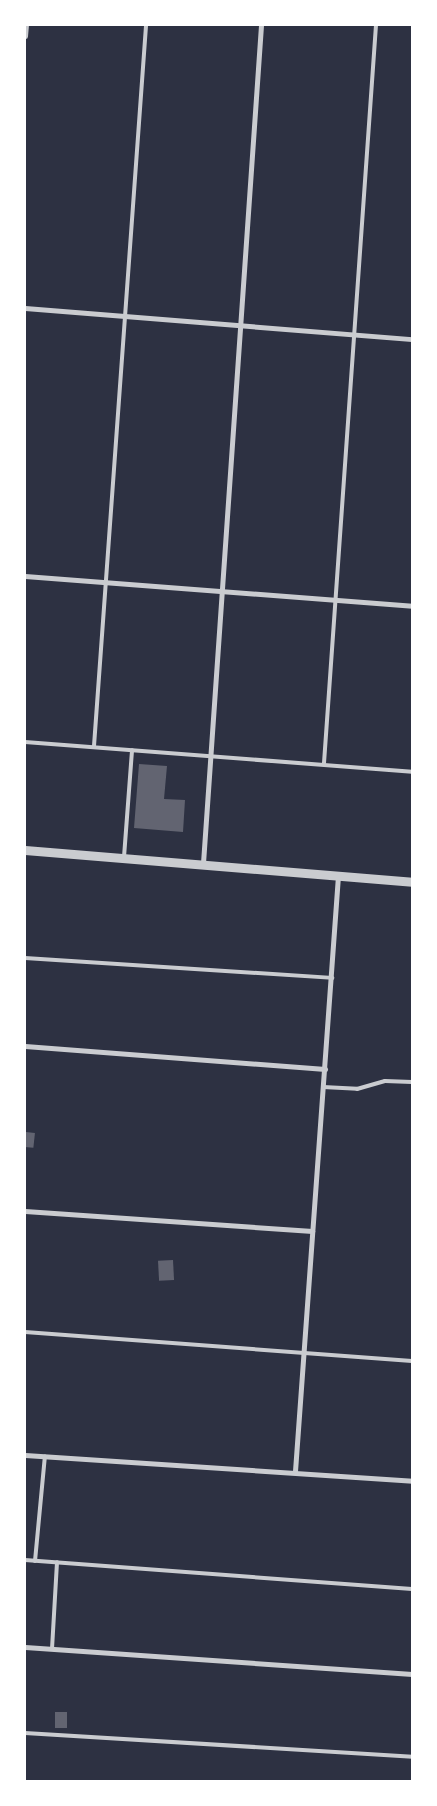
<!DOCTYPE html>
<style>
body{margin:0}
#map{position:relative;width:437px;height:1806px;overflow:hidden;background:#2d3142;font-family:"Titillium Web",sans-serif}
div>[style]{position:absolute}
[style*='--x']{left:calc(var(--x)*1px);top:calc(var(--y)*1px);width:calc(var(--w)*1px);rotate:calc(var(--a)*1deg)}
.building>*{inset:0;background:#626471;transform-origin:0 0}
.service>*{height:4px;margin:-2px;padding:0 2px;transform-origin:2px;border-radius:2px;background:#caccd0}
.minor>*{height:5px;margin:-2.5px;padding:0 2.5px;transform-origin:2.5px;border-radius:2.5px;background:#caccd0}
.tertiary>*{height:9px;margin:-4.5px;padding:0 4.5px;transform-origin:4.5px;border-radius:4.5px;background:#caccd0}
span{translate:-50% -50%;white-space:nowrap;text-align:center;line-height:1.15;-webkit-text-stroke:4px #fff;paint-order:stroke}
.frame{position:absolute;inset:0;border:26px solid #fff;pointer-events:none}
</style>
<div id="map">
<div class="building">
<div style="clip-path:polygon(139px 764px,167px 766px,164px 799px,185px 800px,183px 832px,134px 828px)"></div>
<div style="left:26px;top:1132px;width:9px;height:15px;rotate:6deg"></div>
<div style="left:173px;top:1260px;width:20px;height:15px;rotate:87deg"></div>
<div style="left:55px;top:1712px;width:12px;height:16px"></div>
</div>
<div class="service">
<div style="--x:25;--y:742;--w:388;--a:4.4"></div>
<div style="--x:94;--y:746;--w:723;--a:-85.87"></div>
<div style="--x:324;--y:763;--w:740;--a:-85.97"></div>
<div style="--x:124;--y:857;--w:107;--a:-85.7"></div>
<div style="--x:25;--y:958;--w:308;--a:3.7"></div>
<div style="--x:323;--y:1087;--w:34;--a:3"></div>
<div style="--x:357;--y:1089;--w:29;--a:-16"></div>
<div style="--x:385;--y:1081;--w:27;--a:2"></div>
<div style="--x:25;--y:1332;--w:388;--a:4.3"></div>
<div style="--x:25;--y:1560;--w:388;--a:4.3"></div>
<div style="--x:35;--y:1561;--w:105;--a:-84.6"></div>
<div style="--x:52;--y:1649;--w:87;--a:-86.7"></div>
<div style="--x:25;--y:1733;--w:388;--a:3.5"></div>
</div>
<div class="minor">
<div style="--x:25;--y:36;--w:11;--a:-85"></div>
<div style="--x:25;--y:308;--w:388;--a:4.6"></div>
<div style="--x:25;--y:576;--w:388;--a:4.4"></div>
<div style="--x:203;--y:863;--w:840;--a:-86.04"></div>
<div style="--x:25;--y:1046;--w:301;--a:4.4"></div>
<div style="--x:25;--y:1211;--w:288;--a:4"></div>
<div style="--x:25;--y:1455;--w:388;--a:3.8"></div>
<div style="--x:295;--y:1471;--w:598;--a:-85.87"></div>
<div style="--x:25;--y:1647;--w:388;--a:4"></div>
</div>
<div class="tertiary">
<div style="--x:25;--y:850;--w:388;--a:4.7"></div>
</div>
<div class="frame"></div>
</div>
